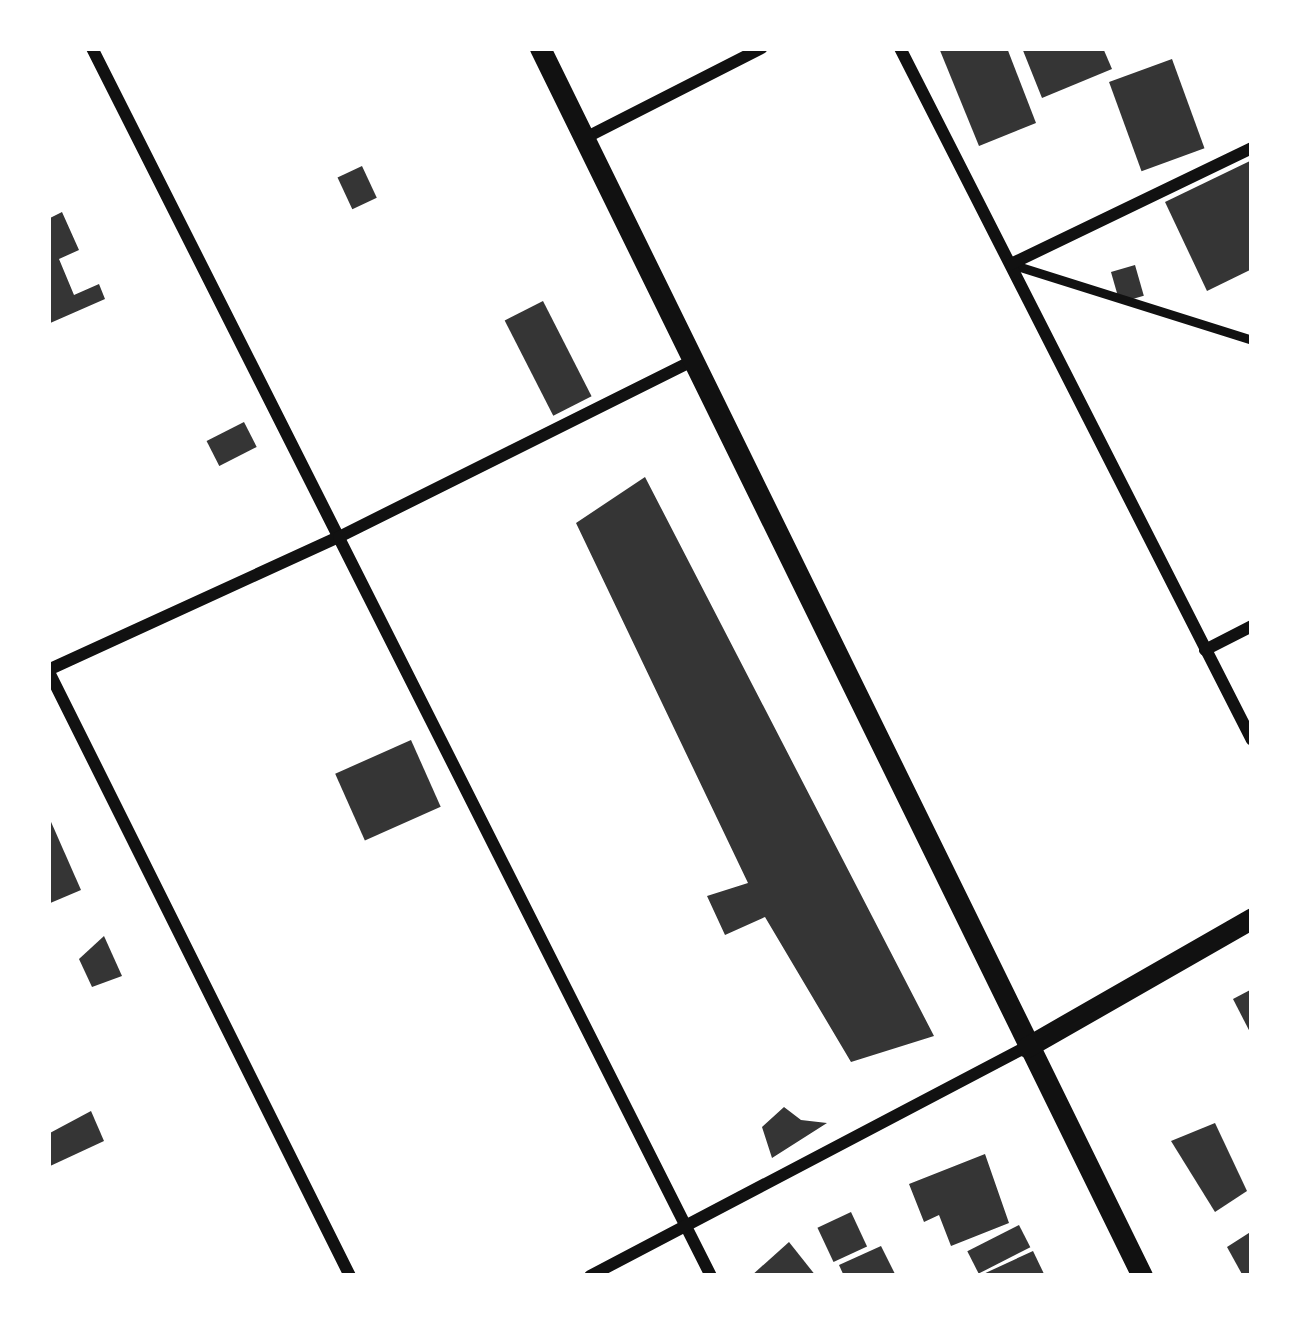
<!DOCTYPE html>
<style>
body{margin:0}
#map{position:relative;width:1300px;height:1324px;overflow:hidden;background:#fff;font-family:"Sofia Sans Condensed",sans-serif}
div>[style]{position:absolute}
[style*='--x']{left:calc(var(--x)*1px);top:calc(var(--y)*1px);width:calc(var(--w)*1px);rotate:calc(var(--a)*1deg)}
.building>*{inset:0;background:#353535;transform-origin:0 0}
.service>*{height:9px;margin:-4.5px;padding:0 4.5px;transform-origin:4.5px;border-radius:4.5px;background:#111}
.minor>*{height:12px;margin:-6px;padding:0 6px;transform-origin:6px;border-radius:6px;background:#111}
.tertiary>*{height:21px;margin:-10.5px;padding:0 10.5px;transform-origin:10.5px;border-radius:10.5px;background:#111}
span{translate:-50% -50%;white-space:nowrap;text-align:center;line-height:1.15;-webkit-text-stroke:12px #fff;paint-order:stroke}
.frame{position:absolute;inset:0;border:51px solid #fff;pointer-events:none}
</style>
<div id="map">
<div class="building">
<div style="clip-path:polygon(939px 48px,1007px 48px,1036px 123px,979px 146px)"></div>
<div style="clip-path:polygon(1022px 48px,1103px 48px,1112px 69px,1042px 98px)"></div>
<div style="left:1172px;top:59px;width:95px;height:67px;rotate:70deg"></div>
<div style="clip-path:polygon(1252px 160px,1252px 269px,1207px 291px,1165px 202px)"></div>
<div style="left:362px;top:166px;width:35px;height:27px;rotate:65deg"></div>
<div style="clip-path:polygon(62px 212px,79px 250px,59px 259px,74px 295px,99px 284px,105px 299px,48px 324px,48px 219px)"></div>
<div style="left:1135px;top:265px;width:32px;height:25px;rotate:74deg"></div>
<div style="left:543px;top:301px;width:107px;height:43px;rotate:63deg"></div>
<div style="left:244px;top:422px;width:28px;height:42px;rotate:63deg"></div>
<div style="clip-path:polygon(645px 477px,934px 1036px,851px 1062px,765px 917px,725px 935px,707px 896px,748px 883px,576px 523px)"></div>
<div style="left:411px;top:740px;width:73px;height:83px;rotate:66deg"></div>
<div style="clip-path:polygon(48px 815px,81px 890px,48px 904px)"></div>
<div style="clip-path:polygon(104px 936px,122px 976px,92px 987px,79px 959px)"></div>
<div style="clip-path:polygon(1252px 989px,1252px 1036px,1233px 999px)"></div>
<div style="clip-path:polygon(784px 1107px,801px 1120px,827px 1123px,772px 1158px,762px 1127px)"></div>
<div style="clip-path:polygon(91px 1111px,104px 1141px,48px 1167px,48px 1134px)"></div>
<div style="clip-path:polygon(1215px 1123px,1247px 1191px,1215px 1212px,1171px 1141px)"></div>
<div style="clip-path:polygon(985px 1154px,1009px 1223px,951px 1246px,939px 1215px,924px 1222px,909px 1184px)"></div>
<div style="left:851px;top:1212px;width:38px;height:37px;rotate:65deg"></div>
<div style="left:1019px;top:1225px;width:25px;height:58px;rotate:63deg"></div>
<div style="clip-path:polygon(1252px 1231px,1252px 1276px,1243px 1276px,1227px 1247px)"></div>
<div style="clip-path:polygon(789px 1242px,816px 1276px,751px 1276px)"></div>
<div style="clip-path:polygon(881px 1246px,896px 1276px,844px 1276px,839px 1265px)"></div>
<div style="clip-path:polygon(1033px 1251px,1045px 1276px,979px 1276px)"></div>
</div>
<div class="service">
<div style="--x:1011;--y:264;--w:253;--a:17.5"></div>
</div>
<div class="minor">
<div style="--x:92;--y:48;--w:1375;--a:63.25"></div>
<div style="--x:900;--y:48;--w:776;--a:63.04"></div>
<div style="--x:587;--y:137;--w:196;--a:-27"></div>
<div style="--x:1011;--y:264;--w:267;--a:-25.7"></div>
<div style="--x:1205;--y:650;--w:53;--a:-27.1"></div>
<div style="--x:350;--y:1276;--w:677;--a:-116.49"></div>
<div style="--x:48;--y:670;--w:320;--a:-24.6"></div>
<div style="--x:339;--y:537;--w:397;--a:-26.5"></div>
<div style="--x:590;--y:1276;--w:493;--a:-27.7"></div>
</div>
<div class="tertiary">
<div style="--x:540;--y:48;--w:1368;--a:63.88"></div>
<div style="--x:1027;--y:1047;--w:259;--a:-29.8"></div>
</div>
<div class="frame"></div>
</div>
